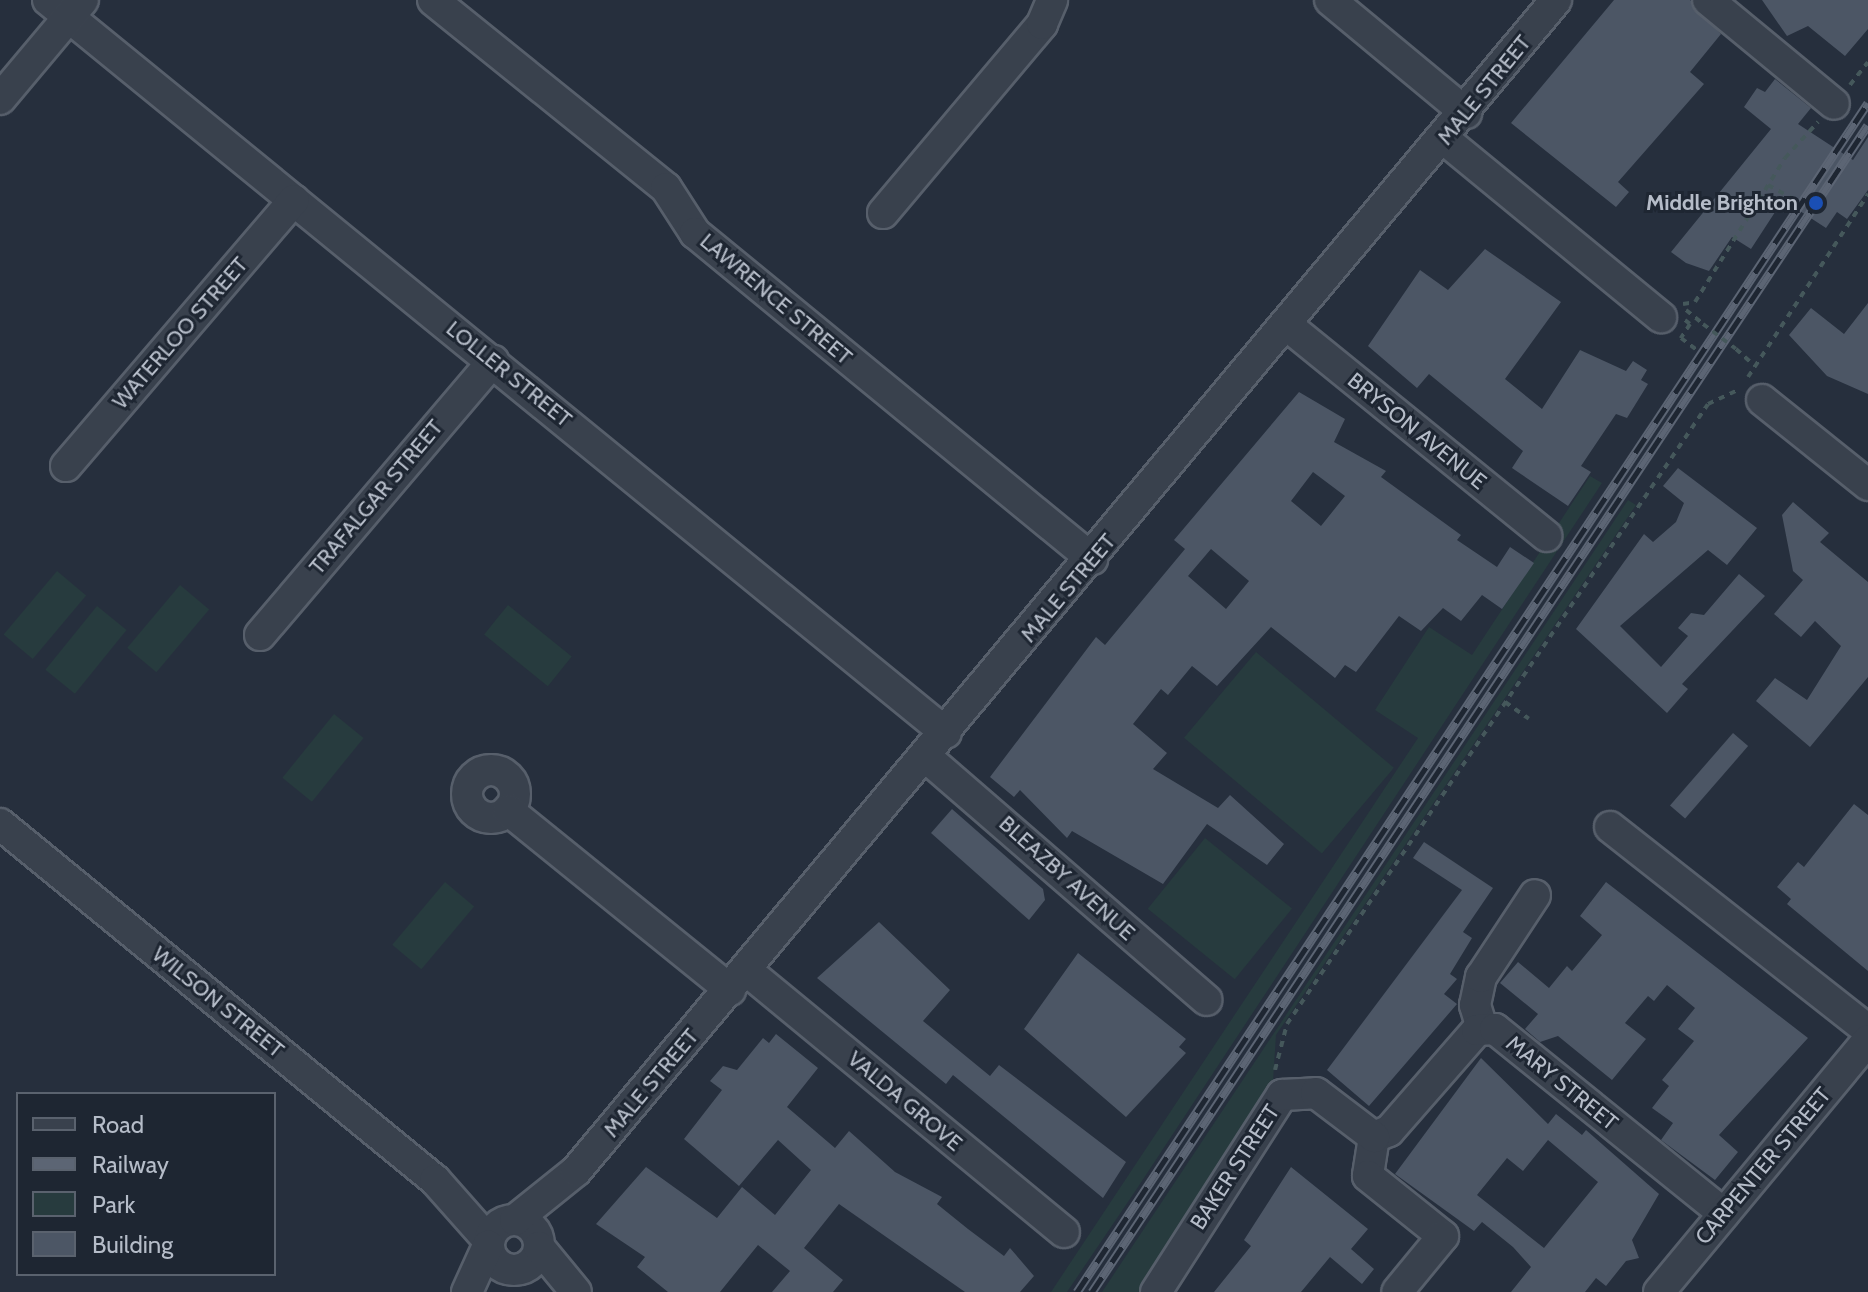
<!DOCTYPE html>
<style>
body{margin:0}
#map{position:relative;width:1868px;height:1292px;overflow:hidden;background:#262f3d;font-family:Cabin,sans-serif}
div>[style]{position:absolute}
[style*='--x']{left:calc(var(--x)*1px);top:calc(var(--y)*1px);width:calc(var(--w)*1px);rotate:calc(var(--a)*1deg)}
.green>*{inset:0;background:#273b3e;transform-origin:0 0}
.building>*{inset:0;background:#4c5665;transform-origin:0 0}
.path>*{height:4px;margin-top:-2px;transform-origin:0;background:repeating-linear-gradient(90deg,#45585b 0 6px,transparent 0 12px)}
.roads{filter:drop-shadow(2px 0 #575f6b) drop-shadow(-2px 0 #575f6b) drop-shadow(0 2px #575f6b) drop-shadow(0 -2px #575f6b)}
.minor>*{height:30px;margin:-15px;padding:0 15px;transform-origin:15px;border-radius:15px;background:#39414d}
.minor>.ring{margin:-15px;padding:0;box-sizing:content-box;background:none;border:30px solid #39414d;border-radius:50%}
.rail>*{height:9px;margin-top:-4.5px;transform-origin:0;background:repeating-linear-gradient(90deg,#1e2632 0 18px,#5c6574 0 36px);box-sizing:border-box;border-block:2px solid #5c6574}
.path-bridge>*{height:4px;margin-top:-2px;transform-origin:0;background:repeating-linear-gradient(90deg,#45585b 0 6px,transparent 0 12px)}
.dots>*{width:22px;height:22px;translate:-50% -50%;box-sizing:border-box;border:4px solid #1e2632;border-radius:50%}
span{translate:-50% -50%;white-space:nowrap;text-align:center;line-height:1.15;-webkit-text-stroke:6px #1e2632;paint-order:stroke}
.street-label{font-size:22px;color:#b5bcc8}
.poi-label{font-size:22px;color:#b5bcc8;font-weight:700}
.right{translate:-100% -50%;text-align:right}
.legend{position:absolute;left:16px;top:1092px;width:260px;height:184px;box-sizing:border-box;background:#1e2632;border:2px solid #5a626e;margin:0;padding:10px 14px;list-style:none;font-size:24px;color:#b5bcc8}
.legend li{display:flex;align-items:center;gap:16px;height:40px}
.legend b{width:40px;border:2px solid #5a626e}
</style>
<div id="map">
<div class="green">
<div style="clip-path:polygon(1590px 476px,1602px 483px,1136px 1190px,1067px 1292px,1051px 1292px,1418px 738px,1375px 710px,1429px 627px,1472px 655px)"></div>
<div style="clip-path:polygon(1628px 500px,1636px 505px,1276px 1035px,1273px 1082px,1142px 1292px,1102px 1292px)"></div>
<div style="left:57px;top:571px;width:38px;height:83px;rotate:40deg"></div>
<div style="left:180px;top:585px;width:38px;height:82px;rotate:40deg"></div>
<div style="left:508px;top:605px;width:82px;height:38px;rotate:39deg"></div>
<div style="left:97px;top:606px;width:38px;height:82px;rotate:39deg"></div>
<div style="left:1256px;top:652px;width:180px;height:112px;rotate:40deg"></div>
<div style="left:334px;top:714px;width:38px;height:82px;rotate:39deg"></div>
<div style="left:1205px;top:838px;width:112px;height:91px;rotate:39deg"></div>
<div style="left:445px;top:882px;width:38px;height:82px;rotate:40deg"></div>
</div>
<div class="building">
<div style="clip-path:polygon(1614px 0,1690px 0,1721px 34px,1690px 72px,1704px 84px,1618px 182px,1629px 192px,1616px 207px,1511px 123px)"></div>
<div style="clip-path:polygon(1762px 0,1868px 0,1868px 29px,1845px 56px,1808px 26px,1787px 36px)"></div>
<div style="clip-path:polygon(1775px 79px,1811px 108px,1798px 124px,1853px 160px,1868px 137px,1868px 190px,1847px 219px,1837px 212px,1826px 228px,1783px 200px,1751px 249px,1732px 237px,1709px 271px,1686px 263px,1671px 252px,1771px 129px,1744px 107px,1757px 88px,1765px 92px)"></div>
<div style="clip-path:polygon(1485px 249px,1561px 302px,1505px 379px,1542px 409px,1580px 350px,1626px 371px,1633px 361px,1647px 370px,1641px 380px,1648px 384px,1627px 418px,1616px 414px,1581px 466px,1591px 472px,1568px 506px,1512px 468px,1523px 451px,1429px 374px,1417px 388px,1368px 346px,1420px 270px,1448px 290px)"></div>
<div style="clip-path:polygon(1868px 303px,1868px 394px,1827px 376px,1789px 335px,1811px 308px,1844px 334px)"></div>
<div style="clip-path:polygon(evenodd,1299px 392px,1345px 419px,1334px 442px,1386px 471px,1381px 477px,1461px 535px,1457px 540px,1497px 567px,1510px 547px,1534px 563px,1502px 609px,1482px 595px,1461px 621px,1443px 608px,1421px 631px,1399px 616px,1356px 672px,1345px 665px,1335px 678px,1271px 627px,1217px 686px,1192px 666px,1168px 695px,1161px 689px,1133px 724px,1167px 753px,1153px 769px,1218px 808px,1230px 795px,1284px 844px,1267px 865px,1207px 824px,1163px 884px,1072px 831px,1067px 838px,1020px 790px,1014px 797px,990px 777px,1096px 637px,1105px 645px,1185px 549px,1174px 540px,1299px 392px,1313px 472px,1345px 496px,1321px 526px,1291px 501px,1313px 472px,1299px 392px,1211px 549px,1249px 581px,1226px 609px,1188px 576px,1211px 549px)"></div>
<div style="clip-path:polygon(1678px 468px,1757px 528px,1727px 565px,1708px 550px,1620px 626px,1661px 667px,1688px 636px,1678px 628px,1691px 613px,1704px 615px,1739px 574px,1765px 596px,1682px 684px,1688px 689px,1667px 713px,1576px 629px,1644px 534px,1653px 542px,1676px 522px,1684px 503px,1663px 486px)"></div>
<div style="clip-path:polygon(1793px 502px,1829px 533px,1820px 542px,1868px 582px,1868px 677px,1810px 747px,1756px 701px,1775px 678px,1807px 700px,1841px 646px,1815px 621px,1801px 637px,1774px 614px,1803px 580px,1793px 571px,1782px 515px)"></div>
<div style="left:1733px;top:733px;width:20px;height:96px;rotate:41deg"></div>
<div style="clip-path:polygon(1854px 804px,1868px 815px,1868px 971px,1787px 904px,1791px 899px,1777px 887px,1798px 862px,1804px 867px)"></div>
<div style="clip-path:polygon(952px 809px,1043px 889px,1045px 900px,1029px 920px,931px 833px)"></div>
<div style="clip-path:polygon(1424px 842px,1493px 888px,1463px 932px,1472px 938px,1450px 974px,1457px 979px,1444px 994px,1457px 1004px,1369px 1106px,1327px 1070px,1462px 890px,1413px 858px)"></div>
<div style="clip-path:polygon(1606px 882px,1808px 1038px,1719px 1135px,1738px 1152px,1715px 1180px,1661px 1140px,1673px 1123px,1652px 1108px,1669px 1086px,1662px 1080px,1694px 1041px,1678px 1029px,1695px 1008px,1667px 985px,1654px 1001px,1648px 996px,1625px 1023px,1646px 1039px,1612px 1080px,1558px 1036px,1540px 1042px,1525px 1029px,1538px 1014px,1500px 983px,1518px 962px,1549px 988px,1567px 966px,1572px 971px,1602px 935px,1580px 916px)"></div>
<div style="clip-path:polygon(879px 922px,950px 990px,923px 1021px,990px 1076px,999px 1065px,1126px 1162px,1103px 1198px,953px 1075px,946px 1084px,817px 978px)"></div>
<div style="clip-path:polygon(1078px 953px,1186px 1039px,1179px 1047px,1186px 1053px,1126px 1117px,1024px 1029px)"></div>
<div style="clip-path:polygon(776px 1034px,818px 1068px,787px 1107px,835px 1148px,849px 1131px,895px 1172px,942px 1197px,937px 1204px,968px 1229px,1004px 1256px,1010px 1248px,1034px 1276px,1020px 1292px,965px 1292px,839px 1204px,804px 1248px,843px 1280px,833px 1292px,772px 1292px,790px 1271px,758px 1245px,720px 1292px,668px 1292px,637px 1267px,645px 1257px,596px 1224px,646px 1167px,717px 1218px,742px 1187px,775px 1215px,811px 1170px,778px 1140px,739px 1186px,684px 1139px,722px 1090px,710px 1081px,723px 1066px,737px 1070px,763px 1038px,769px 1043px)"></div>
<div style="clip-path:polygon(evenodd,1481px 1058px,1548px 1124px,1556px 1114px,1582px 1135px,1586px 1130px,1659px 1194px,1632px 1240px,1639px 1258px,1626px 1261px,1606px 1286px,1596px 1278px,1585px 1292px,1511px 1292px,1531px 1267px,1513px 1247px,1482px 1222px,1474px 1231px,1395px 1174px,1481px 1058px,1548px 1140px,1598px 1182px,1544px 1248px,1477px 1195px,1507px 1158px,1523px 1171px,1548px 1140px)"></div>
<div style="clip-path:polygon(1291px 1167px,1368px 1229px,1351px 1249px,1374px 1269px,1362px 1284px,1330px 1257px,1301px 1292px,1214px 1292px,1251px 1246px,1244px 1240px)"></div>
</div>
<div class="path">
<div style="--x:1850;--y:85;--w:29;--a:-52"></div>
<div style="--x:1768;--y:185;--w:33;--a:29"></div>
<div style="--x:1683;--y:304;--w:12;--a:-9"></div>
<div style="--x:1695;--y:302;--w:170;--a:-58"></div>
<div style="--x:1785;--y:158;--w:49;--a:-47.5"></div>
<div style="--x:1686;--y:310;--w:22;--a:39"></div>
<div style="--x:1685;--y:320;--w:6;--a:39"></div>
<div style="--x:1690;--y:324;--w:17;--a:123"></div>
<div style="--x:1681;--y:338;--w:20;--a:37"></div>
<div style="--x:1736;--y:349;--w:25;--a:42"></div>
<div style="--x:1748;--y:377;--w:219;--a:-56.7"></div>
<div style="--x:1505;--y:702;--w:29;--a:35"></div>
<div style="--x:1275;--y:1070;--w:48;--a:-75.4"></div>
<div style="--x:1287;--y:1024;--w:749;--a:-55.82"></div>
<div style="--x:1708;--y:404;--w:33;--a:-25"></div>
</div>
<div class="roads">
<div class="minor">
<div style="--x:48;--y:0;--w:1159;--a:39.22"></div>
<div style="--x:433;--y:0;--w:299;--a:38.9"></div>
<div style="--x:666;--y:188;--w:54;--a:57.2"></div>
<div style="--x:695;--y:233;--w:514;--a:39.39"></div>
<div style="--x:1330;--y:0;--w:177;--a:39.7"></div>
<div style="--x:1708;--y:0;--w:163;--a:39.5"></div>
<div style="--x:0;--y:99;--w:129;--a:-50"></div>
<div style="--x:1444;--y:139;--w:281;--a:39.4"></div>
<div style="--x:883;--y:213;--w:247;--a:-49.9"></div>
<div style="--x:1042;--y:24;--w:26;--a:-67"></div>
<div style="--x:1288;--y:326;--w:333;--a:39.1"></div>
<div style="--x:1762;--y:400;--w:136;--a:38.7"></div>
<div style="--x:66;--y:466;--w:350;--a:-49.4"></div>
<div style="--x:260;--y:635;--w:360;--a:-49.6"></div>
<div style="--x:926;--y:757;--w:371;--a:40.9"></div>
<div class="ring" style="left:467px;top:770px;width:18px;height:18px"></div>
<div style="--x:508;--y:810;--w:286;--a:39"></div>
<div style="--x:0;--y:824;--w:562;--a:39.3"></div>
<div style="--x:435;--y:1180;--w:81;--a:48.5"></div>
<div style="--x:1610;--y:827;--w:328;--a:38.2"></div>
<div style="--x:746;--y:970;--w:412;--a:39.5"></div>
<div style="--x:1482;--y:1028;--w:24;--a:-107"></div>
<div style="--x:1475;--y:1005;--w:29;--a:-78"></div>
<div style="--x:1481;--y:977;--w:98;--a:-56.6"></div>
<div style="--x:1374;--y:1137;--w:16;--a:-22"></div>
<div style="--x:1389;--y:1131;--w:134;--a:-48.9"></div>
<div style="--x:1477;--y:1030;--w:18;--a:-3"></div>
<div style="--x:1495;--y:1029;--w:294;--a:38.9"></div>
<div style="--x:1374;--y:1137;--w:39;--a:99"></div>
<div style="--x:1368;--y:1176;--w:96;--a:38.7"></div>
<div style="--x:1443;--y:1236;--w:72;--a:129.4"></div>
<div class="ring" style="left:489px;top:1220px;width:20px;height:20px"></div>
<div style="--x:515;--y:1220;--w:78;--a:-38.8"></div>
<div style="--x:576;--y:1171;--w:1527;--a:-50.07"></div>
<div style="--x:539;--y:1247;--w:58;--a:50.6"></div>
<div style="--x:467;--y:1292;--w:51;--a:-65.5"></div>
<div style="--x:1156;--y:1292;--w:234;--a:-57.4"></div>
<div style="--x:1282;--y:1095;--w:34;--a:-3"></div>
<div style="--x:1316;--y:1093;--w:73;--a:37.2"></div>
<div style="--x:1659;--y:1292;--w:327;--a:-50.3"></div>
</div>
</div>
<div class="rail">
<div style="--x:1077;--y:1292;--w:1428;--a:-56.37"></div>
<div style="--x:1092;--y:1292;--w:1401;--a:-56.38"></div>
</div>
<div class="path-bridge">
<div style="--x:1703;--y:324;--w:41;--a:37.1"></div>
</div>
<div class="dots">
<div style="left:1816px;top:203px;background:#1a4fb4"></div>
</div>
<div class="street-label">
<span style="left:1484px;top:90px;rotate:-51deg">MALE STREET</span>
<span style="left:776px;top:299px;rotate:40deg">LAWRENCE STREET</span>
<span style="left:180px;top:333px;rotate:-49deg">WATERLOO STREET</span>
<span style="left:509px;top:374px;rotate:39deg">LOLLER STREET</span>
<span style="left:1417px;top:431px;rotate:39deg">BRYSON AVENUE</span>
<span style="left:376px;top:497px;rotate:-50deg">TRAFALGAR STREET</span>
<span style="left:1068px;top:588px;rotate:-50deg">MALE STREET</span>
<span style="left:1067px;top:878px;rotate:42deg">BLEAZBY AVENUE</span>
<span style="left:218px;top:1002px;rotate:39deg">WILSON STREET</span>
<span style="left:651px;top:1083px;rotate:-50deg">MALE STREET</span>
<span style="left:1562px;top:1083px;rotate:39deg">MARY STREET</span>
<span style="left:905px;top:1101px;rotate:40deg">VALDA GROVE</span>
<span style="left:1763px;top:1166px;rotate:-50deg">CARPENTER STREET</span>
<span style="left:1235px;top:1167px;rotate:-57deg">BAKER STREET</span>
</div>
<div class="poi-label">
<span class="right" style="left:1798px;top:203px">Middle Brighton</span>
</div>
<ul class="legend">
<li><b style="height:10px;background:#39414d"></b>Road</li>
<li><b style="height:10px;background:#5c6574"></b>Railway</li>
<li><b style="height:22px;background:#273b3e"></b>Park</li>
<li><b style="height:22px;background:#4c5665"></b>Building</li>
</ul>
</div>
